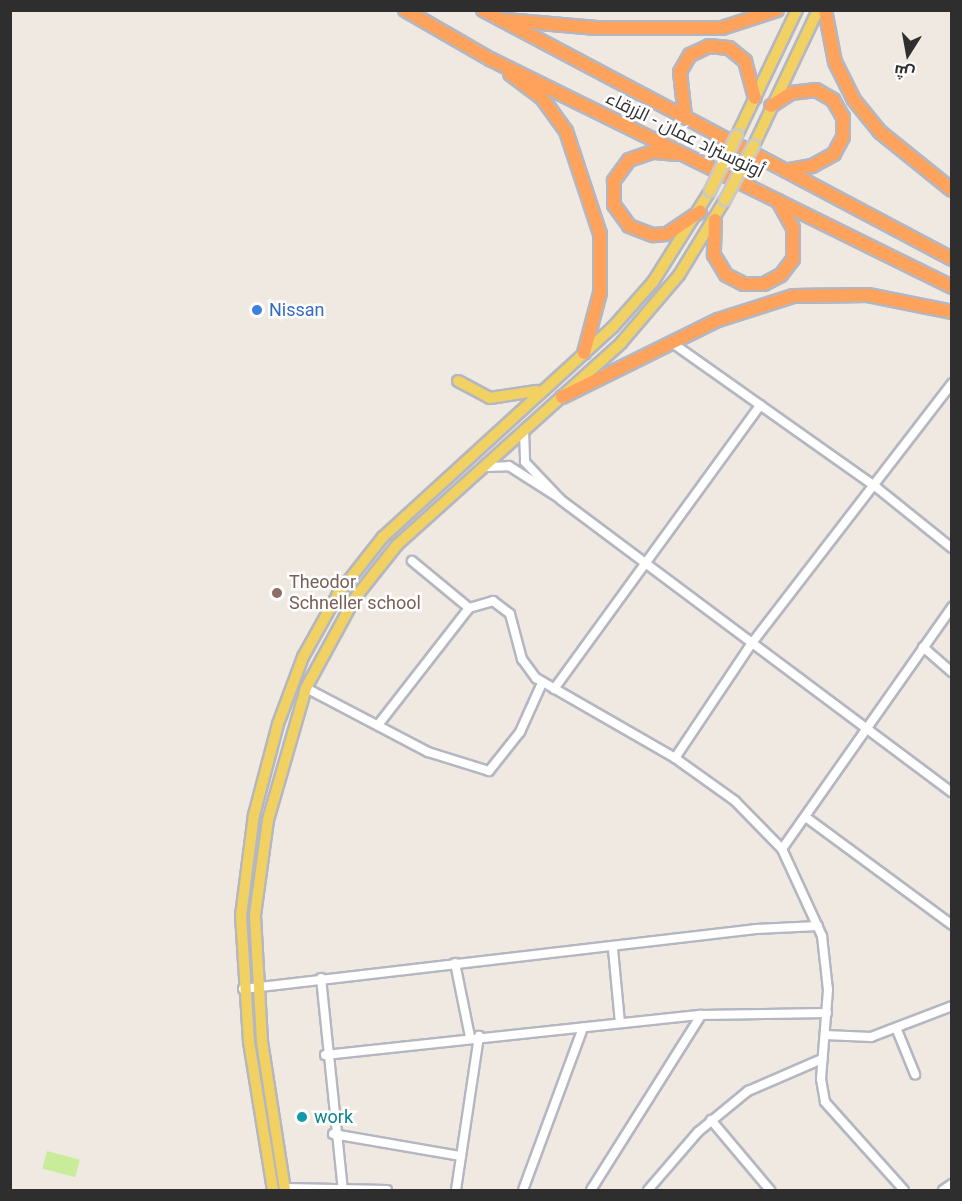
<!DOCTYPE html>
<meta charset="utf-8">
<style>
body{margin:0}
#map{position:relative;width:962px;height:1201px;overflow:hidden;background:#efe9e1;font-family:Roboto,Cairo,sans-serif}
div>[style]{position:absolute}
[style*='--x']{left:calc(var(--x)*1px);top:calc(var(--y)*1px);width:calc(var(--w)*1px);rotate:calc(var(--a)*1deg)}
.pitch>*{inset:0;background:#c9ec9a;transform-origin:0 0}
.roads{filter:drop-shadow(2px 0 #b4b7c1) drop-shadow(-2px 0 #b4b7c1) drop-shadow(0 2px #b4b7c1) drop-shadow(0 -2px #b4b7c1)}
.minor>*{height:8px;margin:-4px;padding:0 4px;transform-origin:4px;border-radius:4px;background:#fff}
.major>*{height:10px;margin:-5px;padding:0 5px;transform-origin:5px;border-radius:5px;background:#f2d163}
.highway>*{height:12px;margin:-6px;padding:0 6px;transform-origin:6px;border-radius:6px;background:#ffa35c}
.bridges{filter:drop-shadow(2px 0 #c9c9c9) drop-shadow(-2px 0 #c9c9c9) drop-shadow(0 2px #c9c9c9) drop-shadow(0 -2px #c9c9c9)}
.major-bridge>*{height:10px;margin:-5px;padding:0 5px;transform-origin:5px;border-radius:5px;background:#f2d163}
.dots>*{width:16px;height:16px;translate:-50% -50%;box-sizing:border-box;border:3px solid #fff;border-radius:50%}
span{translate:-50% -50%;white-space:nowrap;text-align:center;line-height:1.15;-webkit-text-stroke:5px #fff;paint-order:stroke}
.street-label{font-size:18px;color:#2e2e2e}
.shop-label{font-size:18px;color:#366cbe}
.left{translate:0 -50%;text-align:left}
.education-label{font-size:18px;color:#785e54}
.culture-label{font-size:18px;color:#0d838f}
.frame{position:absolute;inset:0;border:12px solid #2e2e2e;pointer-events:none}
.north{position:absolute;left:878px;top:24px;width:60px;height:60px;-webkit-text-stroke:4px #fff;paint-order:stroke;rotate:191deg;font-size:16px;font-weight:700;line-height:24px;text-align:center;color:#2e2e2e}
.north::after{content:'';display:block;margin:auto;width:21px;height:27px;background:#2e2e2e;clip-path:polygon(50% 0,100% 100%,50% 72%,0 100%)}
</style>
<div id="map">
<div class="pitch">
<div style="left:47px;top:1151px;width:34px;height:18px;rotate:15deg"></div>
</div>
<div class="roads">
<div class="minor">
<div style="--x:671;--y:342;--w:251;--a:35.3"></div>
<div style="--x:876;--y:487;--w:97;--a:38.8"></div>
<div style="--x:524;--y:430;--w:32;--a:88"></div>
<div style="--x:525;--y:462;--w:52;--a:46.5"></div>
<div style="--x:561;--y:500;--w:488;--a:36.8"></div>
<div style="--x:484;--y:467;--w:25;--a:-2"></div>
<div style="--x:509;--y:466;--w:59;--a:32.6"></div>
<div style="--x:412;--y:561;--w:74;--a:39.5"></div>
<div style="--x:923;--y:647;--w:38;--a:41"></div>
<div style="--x:306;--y:688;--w:138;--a:27.7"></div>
<div style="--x:428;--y:752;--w:64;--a:17.3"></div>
<div style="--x:489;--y:771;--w:50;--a:-51.5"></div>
<div style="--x:520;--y:732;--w:54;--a:-65.8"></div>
<div style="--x:554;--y:689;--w:351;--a:-54"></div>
<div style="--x:378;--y:725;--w:148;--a:-52.1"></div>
<div style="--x:469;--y:608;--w:25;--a:-16"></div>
<div style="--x:493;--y:601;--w:21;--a:37"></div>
<div style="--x:510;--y:614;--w:47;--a:75.1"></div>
<div style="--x:522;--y:659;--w:24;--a:54"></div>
<div style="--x:536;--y:678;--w:160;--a:29.9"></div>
<div style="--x:675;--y:758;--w:74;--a:35.6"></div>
<div style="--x:735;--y:801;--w:67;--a:45.6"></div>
<div style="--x:782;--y:849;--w:96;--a:65.3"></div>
<div style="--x:822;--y:936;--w:54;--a:83.7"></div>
<div style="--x:828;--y:990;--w:89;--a:94.5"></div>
<div style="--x:821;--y:1079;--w:23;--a:80"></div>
<div style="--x:825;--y:1102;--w:118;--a:48.1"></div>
<div style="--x:675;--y:758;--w:138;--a:-56.2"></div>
<div style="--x:752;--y:643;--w:328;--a:-52.4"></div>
<div style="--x:807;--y:818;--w:180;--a:36.4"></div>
<div style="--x:782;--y:849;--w:296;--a:-54.9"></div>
<div style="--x:613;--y:949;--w:74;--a:84.6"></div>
<div style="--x:455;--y:963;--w:76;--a:78.5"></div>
<div style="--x:321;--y:978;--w:213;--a:84.1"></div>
<div style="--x:243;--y:989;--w:516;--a:-6.67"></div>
<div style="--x:756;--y:929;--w:62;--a:-2.8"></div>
<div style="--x:897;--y:1030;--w:48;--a:67.8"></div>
<div style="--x:825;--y:1035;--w:46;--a:2.5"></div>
<div style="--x:871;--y:1037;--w:87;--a:-20.9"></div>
<div style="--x:325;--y:1055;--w:378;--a:-6.1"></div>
<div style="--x:701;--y:1015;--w:126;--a:-0.9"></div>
<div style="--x:711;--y:1120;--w:92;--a:49.9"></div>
<div style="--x:333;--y:1134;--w:130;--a:9.8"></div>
<div style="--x:285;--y:1188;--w:102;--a:1.1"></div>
<div style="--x:456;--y:1190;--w:156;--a:-81.5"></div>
<div style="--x:523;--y:1190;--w:173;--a:-69.7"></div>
<div style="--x:591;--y:1190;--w:207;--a:-57.8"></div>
<div style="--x:648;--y:1190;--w:77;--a:-49.2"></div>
<div style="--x:698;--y:1132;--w:65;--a:-39.4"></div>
<div style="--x:748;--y:1091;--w:81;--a:-23.4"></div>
<div style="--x:943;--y:1190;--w:11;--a:-34"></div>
</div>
<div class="major">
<div style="--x:737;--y:135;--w:139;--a:-64.4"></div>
<div style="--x:754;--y:145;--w:149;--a:-64.6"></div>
<div style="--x:458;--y:381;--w:36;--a:28"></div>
<div style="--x:490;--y:398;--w:47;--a:-8.7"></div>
<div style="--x:273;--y:1190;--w:150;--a:-99.2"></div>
<div style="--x:249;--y:1042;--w:126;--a:-93.6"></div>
<div style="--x:241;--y:916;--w:102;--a:-82.7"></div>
<div style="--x:254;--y:815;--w:94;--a:-75.2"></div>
<div style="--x:278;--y:724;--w:72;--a:-69.5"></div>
<div style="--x:303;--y:657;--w:72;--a:-60.9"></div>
<div style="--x:338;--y:594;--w:73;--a:-51.7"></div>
<div style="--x:383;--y:537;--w:311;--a:-42.4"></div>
<div style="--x:613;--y:327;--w:60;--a:-48.4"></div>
<div style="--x:653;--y:282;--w:107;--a:-57.9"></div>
<div style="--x:285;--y:1190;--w:151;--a:-98.8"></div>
<div style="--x:262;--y:1041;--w:126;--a:-93.2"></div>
<div style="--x:255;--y:915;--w:96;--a:-82.2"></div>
<div style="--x:268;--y:820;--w:137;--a:-73.9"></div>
<div style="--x:306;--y:688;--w:102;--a:-61.4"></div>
<div style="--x:355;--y:598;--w:68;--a:-51.6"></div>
<div style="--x:397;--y:545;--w:302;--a:-42"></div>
<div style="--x:621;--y:343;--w:89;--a:-49.5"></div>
<div style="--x:679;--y:275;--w:88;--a:-58.5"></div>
</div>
<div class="highway">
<div style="--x:405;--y:10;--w:98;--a:30"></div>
<div style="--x:490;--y:59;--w:515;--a:26.27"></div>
<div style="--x:483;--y:10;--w:531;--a:27.96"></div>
<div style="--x:825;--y:10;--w:53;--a:79.1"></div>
<div style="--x:835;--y:62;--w:42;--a:63.4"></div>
<div style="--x:854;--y:100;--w:41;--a:50.9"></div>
<div style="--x:880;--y:132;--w:92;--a:38.9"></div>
<div style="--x:506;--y:20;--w:91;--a:5"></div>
<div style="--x:597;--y:28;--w:125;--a:0"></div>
<div style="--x:722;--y:28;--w:58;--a:-18.1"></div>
<div style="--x:510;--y:74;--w:40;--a:37"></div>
<div style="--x:542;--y:98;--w:41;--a:54"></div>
<div style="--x:566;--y:131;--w:108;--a:71.7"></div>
<div style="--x:600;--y:234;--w:59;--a:90"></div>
<div style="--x:600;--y:293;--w:62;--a:104.9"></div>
<div style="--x:771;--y:106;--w:24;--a:-33"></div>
<div style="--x:791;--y:93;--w:25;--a:-7"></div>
<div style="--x:816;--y:90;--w:20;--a:30"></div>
<div style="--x:833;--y:100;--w:20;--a:60"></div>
<div style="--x:843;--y:117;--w:20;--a:90"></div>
<div style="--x:843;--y:137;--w:19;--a:118"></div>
<div style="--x:834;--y:154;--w:25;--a:151"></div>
<div style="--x:812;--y:166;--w:27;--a:170"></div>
<div style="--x:685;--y:116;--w:44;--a:-96.5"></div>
<div style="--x:680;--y:72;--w:20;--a:-60"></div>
<div style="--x:690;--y:55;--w:21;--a:-25"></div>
<div style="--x:709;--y:46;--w:20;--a:6"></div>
<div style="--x:729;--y:48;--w:21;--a:39"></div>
<div style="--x:745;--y:61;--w:38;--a:75"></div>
<div style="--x:677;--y:154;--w:25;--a:-175"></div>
<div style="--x:652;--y:152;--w:24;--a:161"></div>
<div style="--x:629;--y:160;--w:26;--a:126"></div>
<div style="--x:614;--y:181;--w:24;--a:90"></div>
<div style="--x:614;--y:205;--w:26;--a:54"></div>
<div style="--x:629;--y:226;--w:26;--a:21"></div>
<div style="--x:653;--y:235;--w:14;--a:-4"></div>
<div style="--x:667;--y:234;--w:40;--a:-34"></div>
<div style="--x:715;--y:220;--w:35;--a:92"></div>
<div style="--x:714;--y:255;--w:23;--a:59"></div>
<div style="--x:726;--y:275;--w:20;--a:27"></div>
<div style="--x:744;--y:284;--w:20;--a:0"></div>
<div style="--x:764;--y:284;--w:19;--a:-28"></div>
<div style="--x:781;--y:275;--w:20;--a:-53"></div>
<div style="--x:793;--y:259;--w:31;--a:-90"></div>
<div style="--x:793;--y:228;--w:31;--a:-119"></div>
<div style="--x:562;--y:397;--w:174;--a:-26.3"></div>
<div style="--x:718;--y:320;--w:79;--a:-17.7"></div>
<div style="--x:793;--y:296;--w:75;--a:-0.8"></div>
<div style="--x:868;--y:295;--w:86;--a:11.4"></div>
</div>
</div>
<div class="bridges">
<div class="major-bridge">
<div style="--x:710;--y:191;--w:62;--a:-64.3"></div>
<div style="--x:725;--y:200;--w:62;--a:-62.2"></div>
</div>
</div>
<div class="dots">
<div style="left:257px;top:310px;background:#3f7fe0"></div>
<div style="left:277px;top:593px;background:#8d6e63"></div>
<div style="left:302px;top:1117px;background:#0f9aa8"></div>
</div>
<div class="street-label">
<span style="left:685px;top:135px;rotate:26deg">أوتوستراد عمان - الزرقاء</span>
</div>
<div class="shop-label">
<span class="left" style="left:269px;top:310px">Nissan</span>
</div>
<div class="education-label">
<span class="left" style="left:289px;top:593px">Theodor<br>Schneller school</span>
</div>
<div class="culture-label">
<span class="left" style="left:314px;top:1117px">work</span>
</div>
<div class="frame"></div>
<div class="north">ش</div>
</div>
